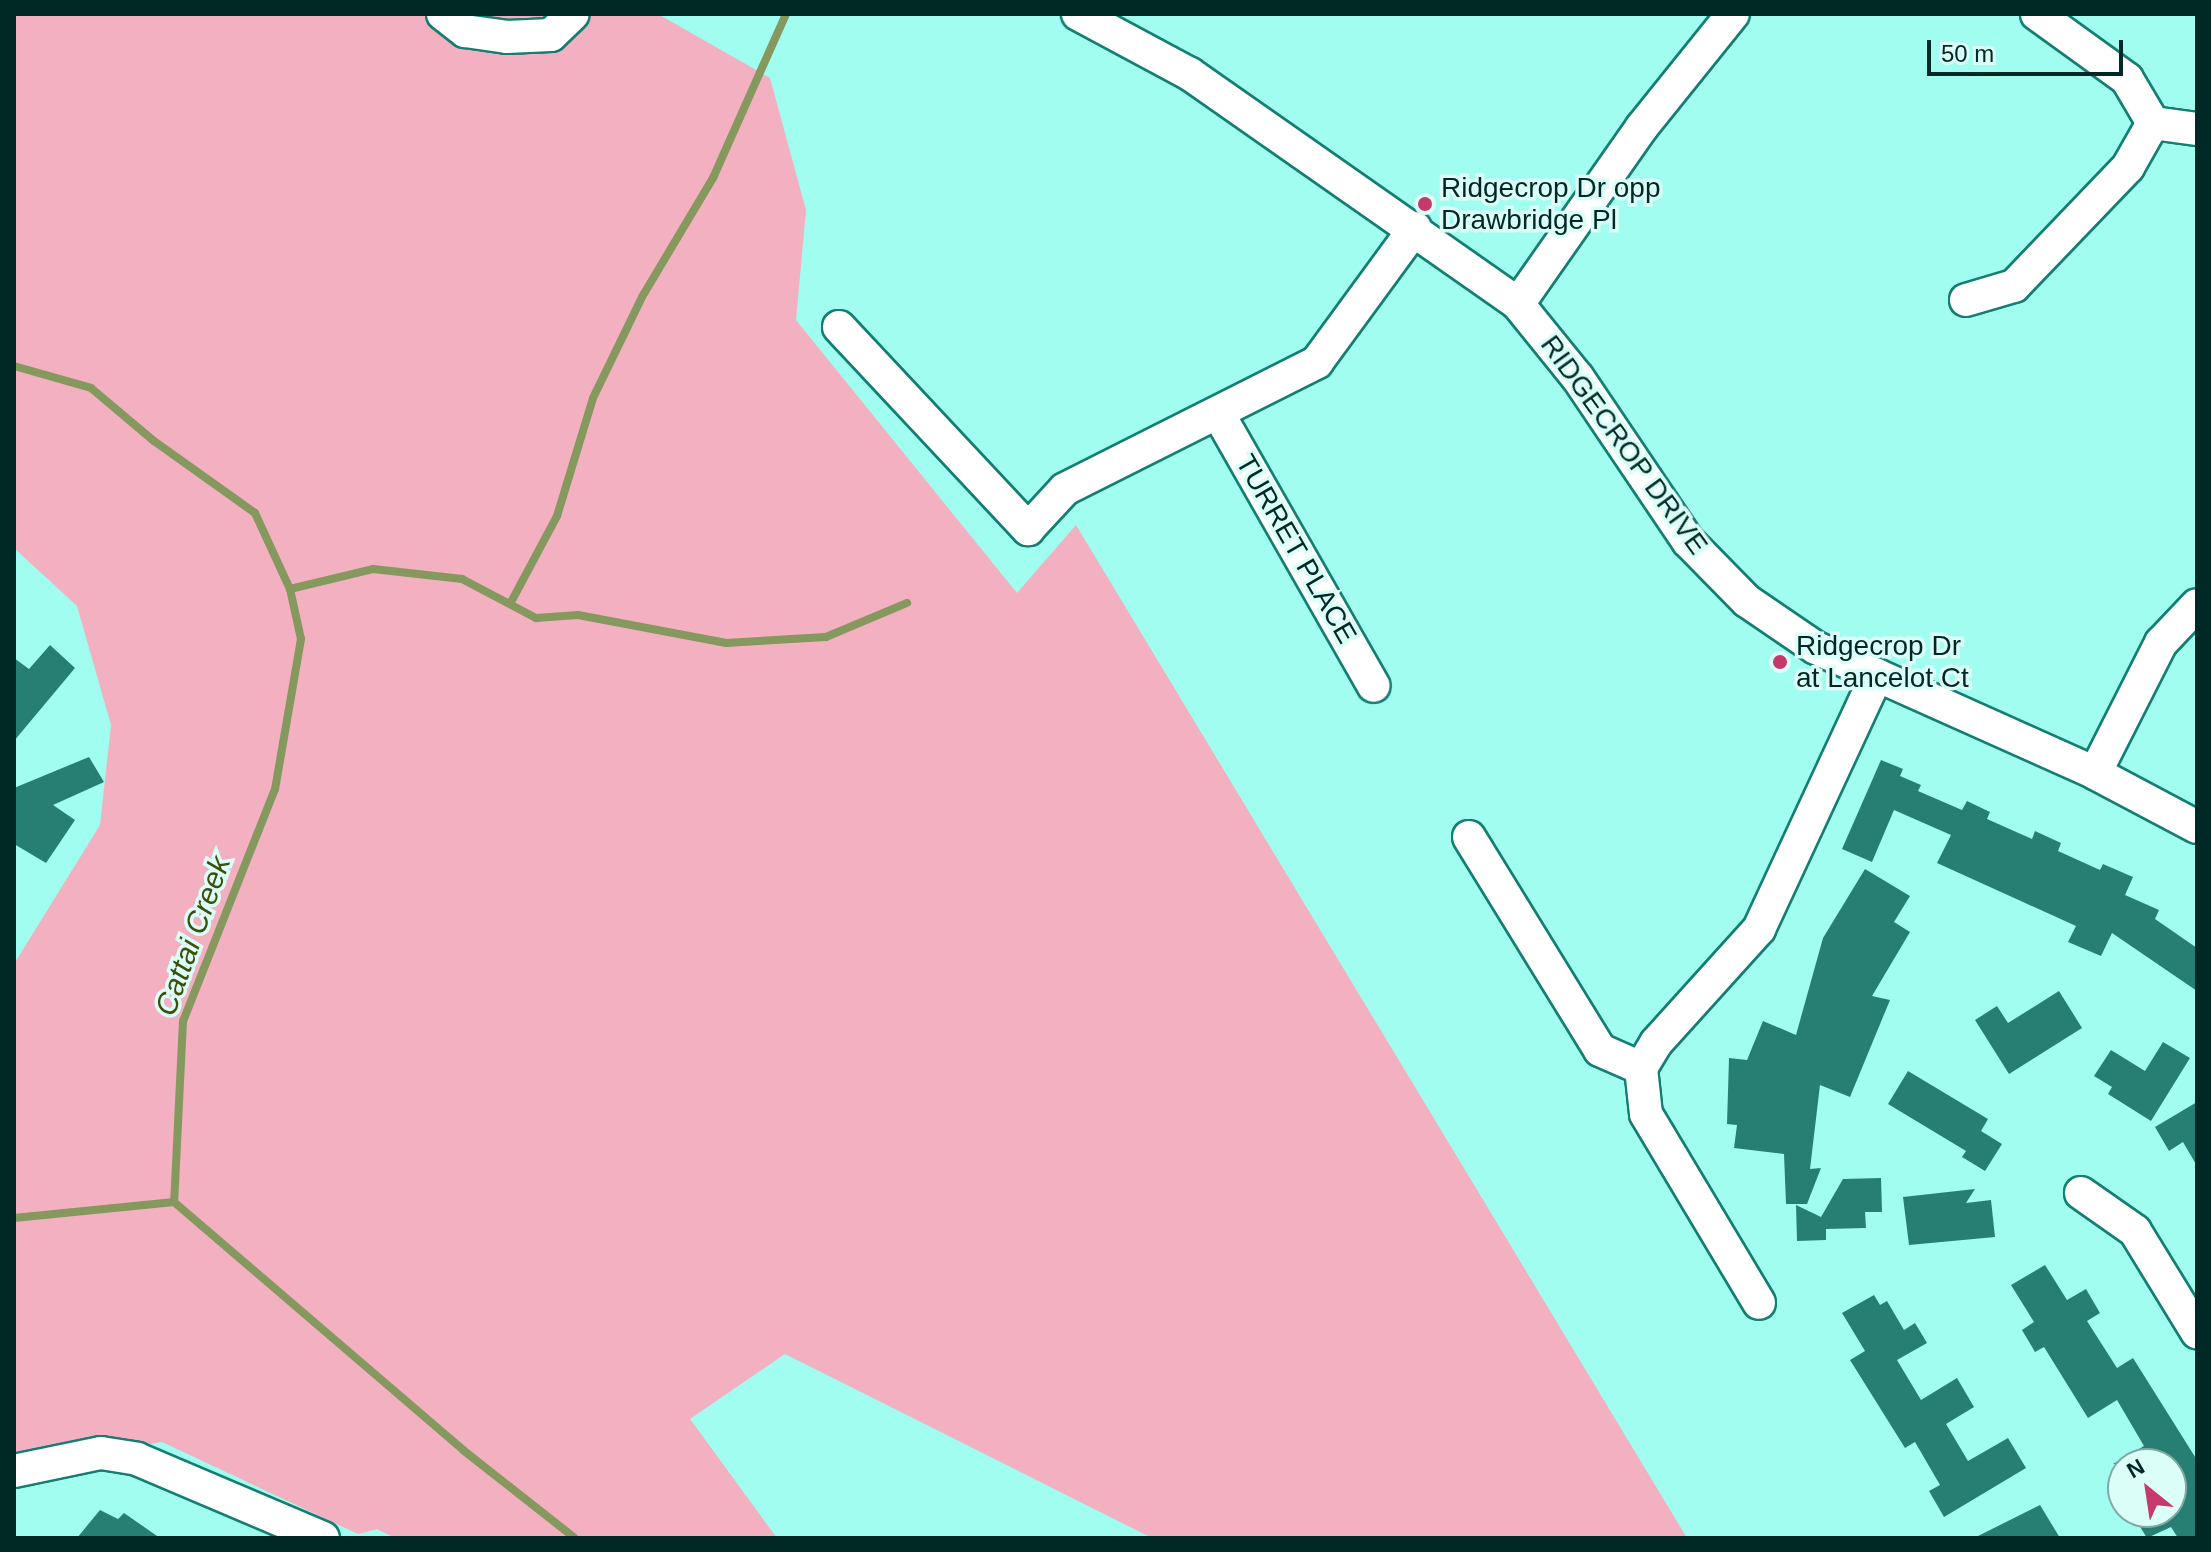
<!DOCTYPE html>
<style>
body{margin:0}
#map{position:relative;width:2211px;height:1552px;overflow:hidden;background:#a1fdef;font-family:Arial,sans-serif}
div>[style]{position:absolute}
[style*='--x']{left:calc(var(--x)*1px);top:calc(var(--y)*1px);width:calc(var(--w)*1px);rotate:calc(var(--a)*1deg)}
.green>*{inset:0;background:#f3b0c0}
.stream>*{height:8px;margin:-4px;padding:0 4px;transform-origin:4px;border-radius:4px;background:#85985e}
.building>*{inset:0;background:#277f74}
.roads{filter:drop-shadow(2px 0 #147e72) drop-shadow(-2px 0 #147e72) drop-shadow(0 2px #147e72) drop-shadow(0 -2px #147e72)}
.minor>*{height:32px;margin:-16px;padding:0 16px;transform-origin:16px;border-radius:16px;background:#fff}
.dots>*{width:22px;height:22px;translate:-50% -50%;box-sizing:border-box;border:4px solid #dcfef8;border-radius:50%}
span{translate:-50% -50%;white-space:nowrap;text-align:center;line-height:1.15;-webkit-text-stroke:7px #dcfef8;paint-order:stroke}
.poi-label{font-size:28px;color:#002925}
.left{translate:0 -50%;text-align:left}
.street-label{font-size:28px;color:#002925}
.water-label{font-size:30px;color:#3d4e0a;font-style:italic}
.frame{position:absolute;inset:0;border:16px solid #002925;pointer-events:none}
.north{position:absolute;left:2107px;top:1448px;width:80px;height:80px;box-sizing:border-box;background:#dcfef8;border:2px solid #84a9a4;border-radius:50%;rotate:330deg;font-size:22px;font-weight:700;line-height:32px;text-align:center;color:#002925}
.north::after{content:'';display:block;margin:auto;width:28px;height:36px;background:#c63a6b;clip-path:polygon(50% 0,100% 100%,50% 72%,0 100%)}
.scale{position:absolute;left:1927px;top:40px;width:196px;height:36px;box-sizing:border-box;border:4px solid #002925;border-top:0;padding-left:10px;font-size:24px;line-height:28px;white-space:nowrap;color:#002925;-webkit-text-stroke:6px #dcfef8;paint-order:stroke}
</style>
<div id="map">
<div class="green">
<div style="clip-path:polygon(14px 14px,658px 14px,770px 78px,806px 210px,796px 320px,1017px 593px,1076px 525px,1687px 1538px,1152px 1538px,785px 1354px,690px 1419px,777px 1538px,395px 1538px,377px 1529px,358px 1534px,162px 1442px,14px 1467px,14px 964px,100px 825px,111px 725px,77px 606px,14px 548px)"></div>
</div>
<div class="stream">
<div style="--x:14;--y:366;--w:80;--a:15.9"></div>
<div style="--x:91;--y:388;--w:82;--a:40.1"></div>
<div style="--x:154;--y:441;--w:124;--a:35.5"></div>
<div style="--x:255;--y:513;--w:84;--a:65.3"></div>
<div style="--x:290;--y:589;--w:51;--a:77.6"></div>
<div style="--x:301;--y:639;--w:152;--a:99.8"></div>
<div style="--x:275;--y:789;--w:250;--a:111.6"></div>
<div style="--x:183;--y:1021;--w:181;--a:92.8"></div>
<div style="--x:174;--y:1202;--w:381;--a:40.6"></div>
<div style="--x:463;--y:1450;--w:142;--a:38.2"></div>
<div style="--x:290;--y:589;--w:85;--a:-13.5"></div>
<div style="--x:373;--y:569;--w:90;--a:6.4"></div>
<div style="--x:462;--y:579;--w:84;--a:27.8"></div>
<div style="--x:536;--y:618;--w:42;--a:-4.1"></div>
<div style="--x:578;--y:615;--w:151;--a:10.7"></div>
<div style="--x:726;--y:643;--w:100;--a:-3.4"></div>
<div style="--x:826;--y:637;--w:88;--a:-22.8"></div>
<div style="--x:510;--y:604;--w:100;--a:-61.9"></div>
<div style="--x:557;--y:516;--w:123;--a:-73"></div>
<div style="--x:593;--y:398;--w:112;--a:-64.1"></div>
<div style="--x:642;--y:297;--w:139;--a:-59.2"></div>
<div style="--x:713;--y:178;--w:180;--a:-66"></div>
<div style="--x:14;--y:1218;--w:161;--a:-5.7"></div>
</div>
<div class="building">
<div style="clip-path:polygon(50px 645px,75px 668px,14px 741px,14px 658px,29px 669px)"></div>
<div style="clip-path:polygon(89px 757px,104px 782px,53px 805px,75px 820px,46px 863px,14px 844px,14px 788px)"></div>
<div style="clip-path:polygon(1881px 760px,1903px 769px,1900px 776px,1921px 785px,1918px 791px,1962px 810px,1967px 801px,1990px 812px,1987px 819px,2032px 839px,2035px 831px,2061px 843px,2058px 851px,2100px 870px,2103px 864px,2133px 877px,2125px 895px,2159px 910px,2155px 919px,2197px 948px,2197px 991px,2112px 933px,2101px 956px,2068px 942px,2076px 926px,1937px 863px,1951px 835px,1894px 810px,1872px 862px,1842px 849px)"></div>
<div style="clip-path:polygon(1865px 869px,1910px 896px,1894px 922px,1910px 932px,1872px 996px,1890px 1000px,1850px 1097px,1820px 1085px,1810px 1169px,1821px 1168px,1807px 1204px,1786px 1204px,1784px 1154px,1734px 1148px,1737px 1125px,1727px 1124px,1729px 1058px,1747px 1060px,1763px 1021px,1796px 1035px,1823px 938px)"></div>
<div style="clip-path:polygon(2059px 991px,2082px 1028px,2009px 1074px,1975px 1020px,1997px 1006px,2008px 1023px)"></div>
<div style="clip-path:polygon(2163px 1042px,2190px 1058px,2151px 1121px,2108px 1094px,2112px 1087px,2094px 1076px,2111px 1050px,2145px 1071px)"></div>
<div style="clip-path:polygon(1908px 1071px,1988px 1119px,1981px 1131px,2002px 1144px,1985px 1171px,1962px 1157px,1966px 1151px,1888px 1104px)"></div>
<div style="clip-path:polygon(2197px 1102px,2197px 1166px,2183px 1142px,2169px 1151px,2155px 1127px)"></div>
<div style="clip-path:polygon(1881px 1178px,1882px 1212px,1865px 1212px,1866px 1228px,1826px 1229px,1826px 1240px,1797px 1241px,1796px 1205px,1821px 1217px,1843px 1179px)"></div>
<div style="clip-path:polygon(1975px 1189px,1966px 1203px,1991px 1200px,1995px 1237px,1909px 1245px,1903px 1197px)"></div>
<div style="clip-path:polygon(2045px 1265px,2067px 1300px,2086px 1289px,2100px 1313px,2087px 1321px,2117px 1368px,2133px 1358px,2197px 1460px,2197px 1538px,2178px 1538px,2171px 1527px,2147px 1538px,2131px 1512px,2171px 1512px,2171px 1464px,2113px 1464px,2144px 1446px,2117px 1400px,2088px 1418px,2044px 1347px,2035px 1352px,2022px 1330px,2034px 1322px,2011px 1285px)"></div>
<div style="clip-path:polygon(1874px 1295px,1880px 1305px,1887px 1301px,1904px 1330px,1915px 1323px,1927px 1343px,1897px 1360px,1921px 1400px,1957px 1378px,1974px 1407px,1946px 1424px,1968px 1461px,2008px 1438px,2026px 1468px,1944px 1517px,1929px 1491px,1940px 1485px,1915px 1442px,1905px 1448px,1850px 1360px,1865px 1351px,1842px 1313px)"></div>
<div style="clip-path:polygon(2040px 1505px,2060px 1538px,1974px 1538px)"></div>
<div style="clip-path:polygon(100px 1510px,118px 1519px,124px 1513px,160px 1538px,77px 1538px)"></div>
</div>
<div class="roads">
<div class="minor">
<div style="--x:443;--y:14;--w:28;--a:38"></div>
<div style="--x:465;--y:31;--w:42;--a:8.1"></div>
<div style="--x:507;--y:37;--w:44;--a:-2.6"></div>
<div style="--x:551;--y:35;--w:30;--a:-44"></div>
<div style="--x:1078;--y:14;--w:127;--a:28.2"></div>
<div style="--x:1190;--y:74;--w:401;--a:35"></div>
<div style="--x:1518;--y:304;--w:95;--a:51"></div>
<div style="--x:1578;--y:378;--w:197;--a:56"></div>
<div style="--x:1688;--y:541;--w:84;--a:45.5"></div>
<div style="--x:1747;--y:601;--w:83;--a:34.3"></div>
<div style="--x:1816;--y:648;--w:306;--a:24.1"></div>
<div style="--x:2095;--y:773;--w:115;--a:27.9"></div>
<div style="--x:2153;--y:123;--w:44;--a:7.8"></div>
<div style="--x:1966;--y:300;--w:50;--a:-16.3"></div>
<div style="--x:2014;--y:286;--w:165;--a:-46.2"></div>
<div style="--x:2128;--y:167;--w:51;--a:-60.4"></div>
<div style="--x:2153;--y:123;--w:51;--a:-120.6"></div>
<div style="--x:2127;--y:79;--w:111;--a:-144.2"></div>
<div style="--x:1518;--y:304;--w:216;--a:-55"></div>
<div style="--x:1642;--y:127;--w:145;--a:-51.2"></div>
<div style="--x:839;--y:327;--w:277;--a:46.9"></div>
<div style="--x:1028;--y:529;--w:54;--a:-47.2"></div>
<div style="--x:1065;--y:489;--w:282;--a:-26.7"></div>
<div style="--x:1317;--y:362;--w:166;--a:-53.8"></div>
<div style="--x:1218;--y:413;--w:314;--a:60.3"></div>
<div style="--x:2095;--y:773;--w:146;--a:-63.1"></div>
<div style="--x:2161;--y:643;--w:52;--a:-46.5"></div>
<div style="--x:1469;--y:837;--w:250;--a:58.4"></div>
<div style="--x:1600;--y:1050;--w:45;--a:23.7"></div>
<div style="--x:1641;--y:1068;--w:46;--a:83.8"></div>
<div style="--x:1646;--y:1114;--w:220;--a:59.1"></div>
<div style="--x:1641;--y:1068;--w:29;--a:-59"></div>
<div style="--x:1656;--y:1043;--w:154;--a:-47.9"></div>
<div style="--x:1759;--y:929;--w:280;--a:-65.1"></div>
<div style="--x:2081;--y:1193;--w:66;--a:35.1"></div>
<div style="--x:2135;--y:1231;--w:119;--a:58.5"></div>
<div style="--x:14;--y:1471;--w:89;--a:-11.7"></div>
<div style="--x:101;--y:1453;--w:36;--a:9"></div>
<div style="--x:137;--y:1459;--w:202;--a:23"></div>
</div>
</div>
<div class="dots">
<div style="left:1425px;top:204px;background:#c63a6b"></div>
<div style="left:1780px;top:662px;background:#c63a6b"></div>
</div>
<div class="poi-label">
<span class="left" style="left:1441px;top:204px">Ridgecrop Dr opp<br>Drawbridge Pl</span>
<span class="left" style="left:1796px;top:662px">Ridgecrop Dr<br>at Lancelot Ct</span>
</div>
<div class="street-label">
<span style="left:1624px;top:445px;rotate:54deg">RIDGECROP DRIVE</span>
<span style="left:1296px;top:549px;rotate:60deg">TURRET PLACE</span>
</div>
<div class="water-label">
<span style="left:193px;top:936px;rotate:-70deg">Cattai Creek</span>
</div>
<div class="frame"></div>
<div class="north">N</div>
<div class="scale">50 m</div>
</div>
